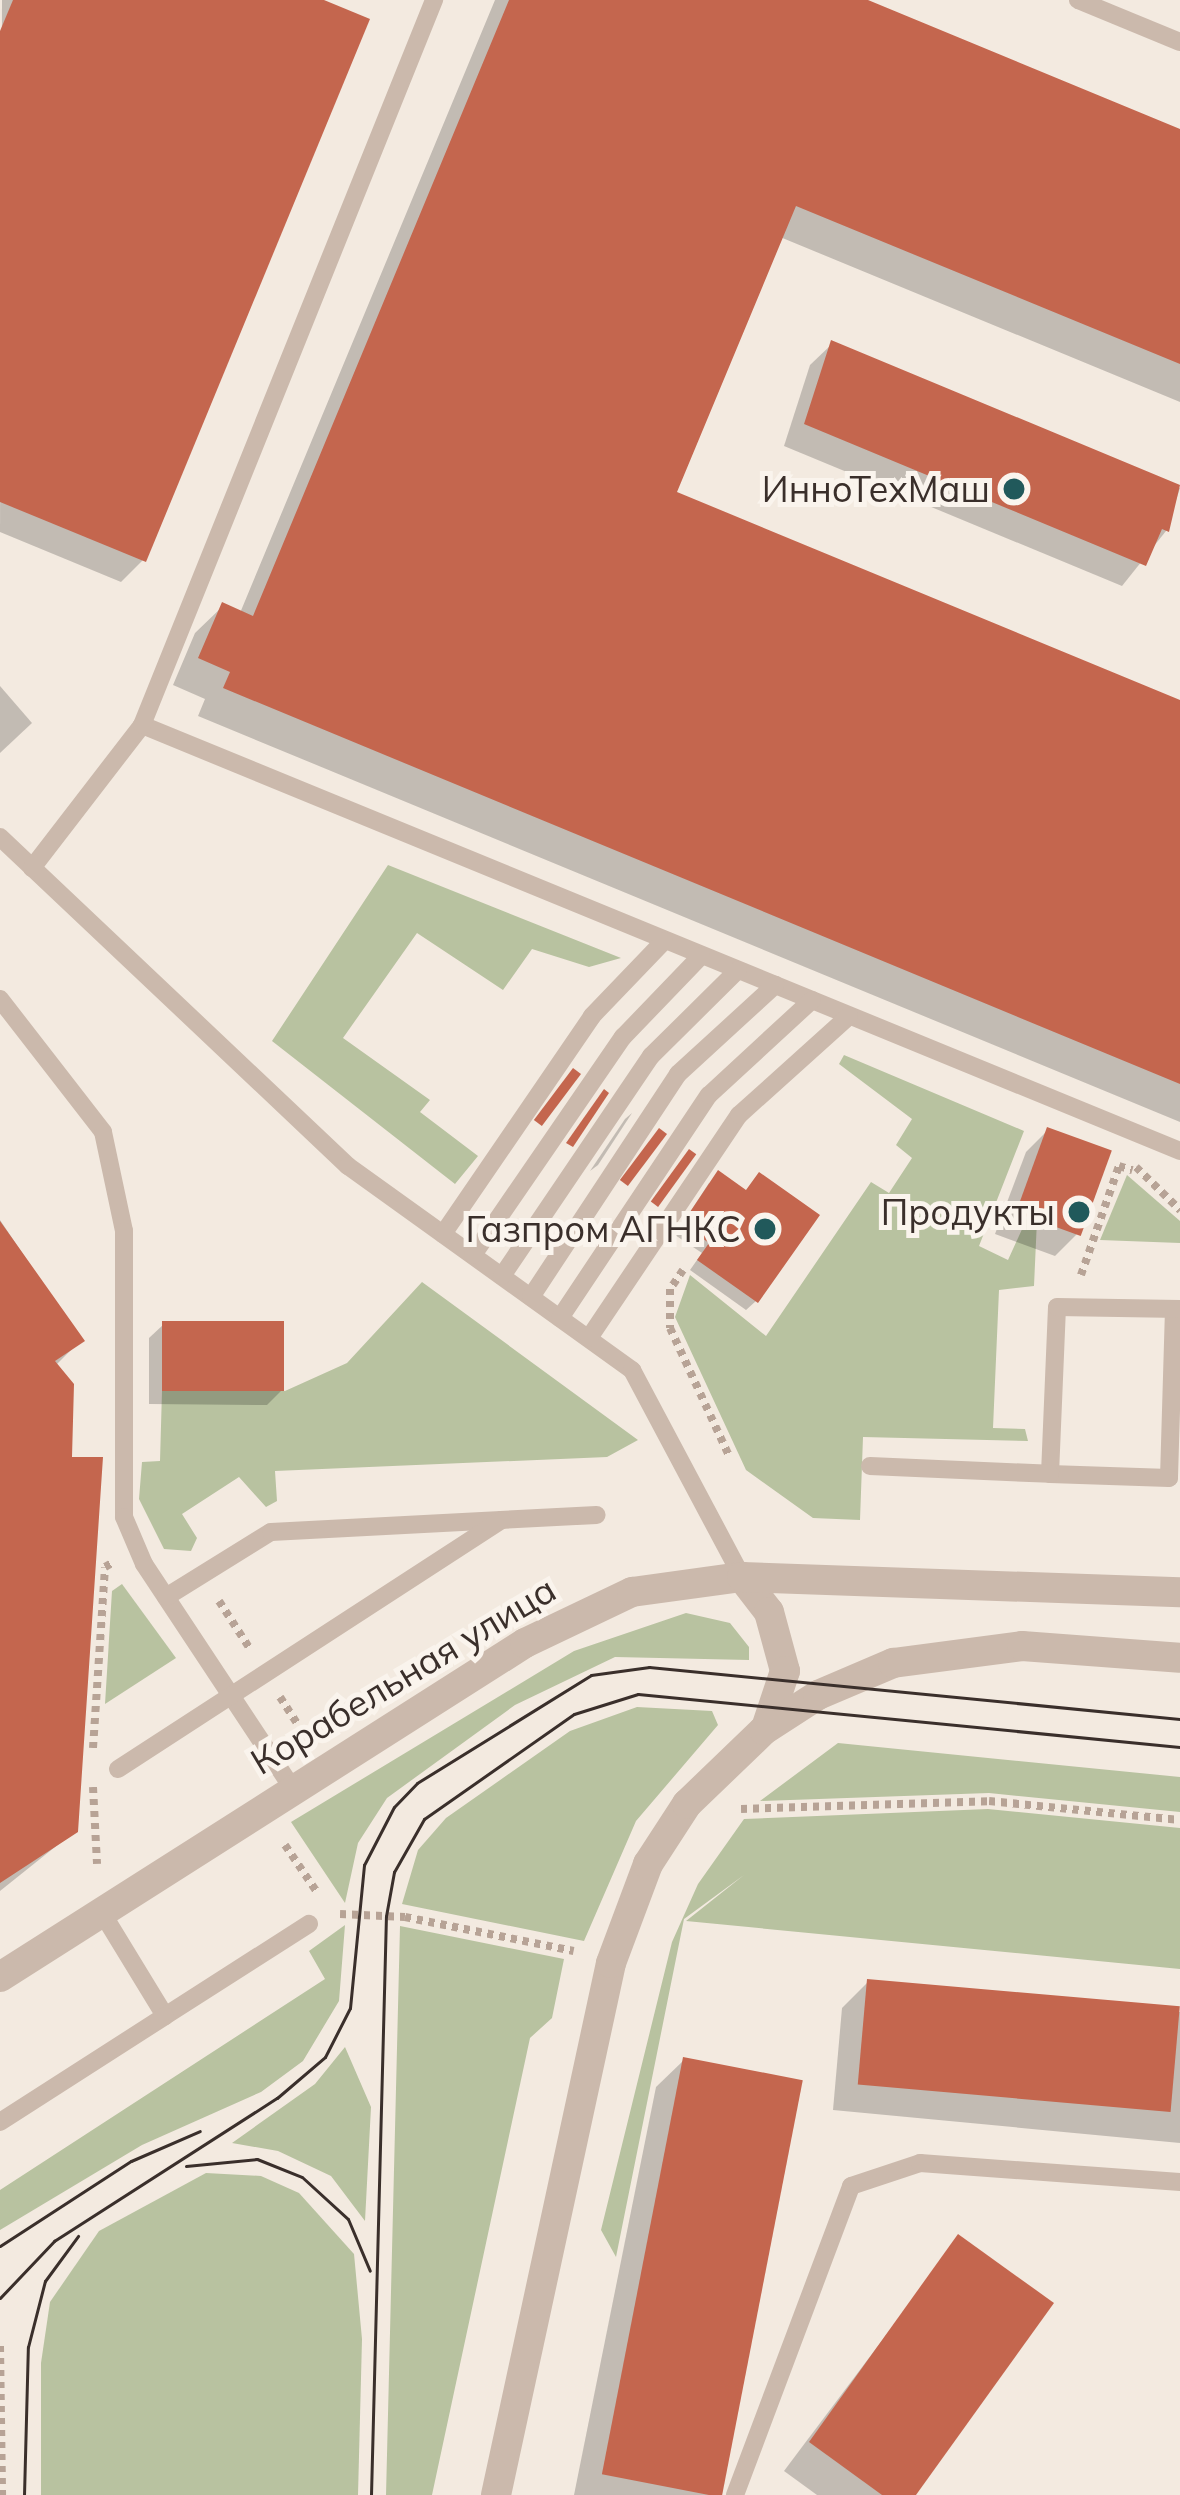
<!DOCTYPE html>
<meta charset="utf-8">
<style>
body{margin:0}
#map{position:relative;width:1180px;height:2495px;overflow:hidden;background:#f3eae0;font-family:Mulish,sans-serif}
div>[style]{position:absolute}
[style*='--x']{left:calc(var(--x)*1px);top:calc(var(--y)*1px);width:calc(var(--w)*1px);rotate:calc(var(--a)*1deg)}
.green>*{inset:0;background:#b8c2a0}
.shadow>*{inset:0;background:#0003}
.building>*{inset:0;background:#c4664e;transform-origin:0 0}
.path>*{height:8px;margin-top:-4px;transform-origin:0;background:repeating-linear-gradient(90deg,#b7a396 0 6px,transparent 0 12px)}
.service>*{height:18px;margin:-9px;padding:0 9px;transform-origin:9px;border-radius:9px;background:#cbb9ac}
.minor>*{height:30px;margin:-15px;padding:0 15px;transform-origin:15px;border-radius:15px;background:#cbb9ac}
.tram>*{height:3px;margin:-1.5px;padding:0 1.5px;transform-origin:1.5px;border-radius:1.5px;background:#3a2f2b}
.dots>*{width:33px;height:33px;translate:-50% -50%;box-sizing:border-box;border:6px solid #faf4ed;border-radius:50%}
span{translate:-50% -50%;white-space:nowrap;text-align:center;line-height:1.15;-webkit-text-stroke:10px #faf4ed;paint-order:stroke}
.poi-label{font-size:36px;color:#3a2f2b}
.right{translate:-100% -50%;text-align:right}
.street-label{font-size:36px;color:#3a2f2b}
</style>
<div id="map">
<div class="green">
<div style="clip-path:polygon(388px 865px,621px 958px,589px 967px,532px 949px,503px 990px,417px 933px,343px 1038px,430px 1100px,420px 1112px,478px 1156px,455px 1184px,272px 1041px)"></div>
<div style="clip-path:polygon(844px 1055px,1024px 1131px,979px 1246px,1008px 1260px,1028px 1216px,1037px 1220px,1034px 1286px,999px 1290px,993px 1428px,1025px 1429px,1028px 1441px,863px 1437px,860px 1520px,813px 1518px,746px 1470px,675px 1317px,690px 1275px,766px 1336px,871px 1182px,889px 1193px,912px 1158px,896px 1145px,912px 1119px,839px 1064px)"></div>
<div style="clip-path:polygon(1127px 1175px,1180px 1221px,1180px 1243px,1100px 1240px)"></div>
<div style="clip-path:polygon(422px 1282px,638px 1440px,607px 1457px,275px 1471px,277px 1501px,266px 1507px,239px 1477px,182px 1514px,197px 1538px,191px 1551px,164px 1549px,139px 1499px,142px 1462px,160px 1461px,162px 1391px,285px 1391px,347px 1363px)"></div>
<div style="clip-path:polygon(122px 1584px,176px 1658px,105px 1704px,112px 1591px)"></div>
<div style="clip-path:polygon(686px 1613px,730px 1623px,749px 1647px,749px 1660px,615px 1657px,515px 1705px,387px 1798px,358px 1843px,345px 1903px,291px 1822px,574px 1651px)"></div>
<div style="clip-path:polygon(637px 1707px,712px 1711px,718px 1725px,636px 1821px,584px 1941px,402px 1904px,418px 1850px,446px 1818px,570px 1731px)"></div>
<div style="clip-path:polygon(838px 1743px,1180px 1777px,1180px 1812px,989px 1793px,760px 1801px)"></div>
<div style="clip-path:polygon(988px 1809px,1180px 1828px,1180px 1969px,686px 1921px,744px 1875px,684px 1919px,616px 2257px,601px 2230px,672px 1942px,698px 1884px,744px 1819px)"></div>
<div style="clip-path:polygon(345px 1925px,339px 2001px,303px 2061px,261px 2092px,142px 2145px,0 2230px,0 2190px,325px 1979px,309px 1951px)"></div>
<div style="clip-path:polygon(400px 1926px,564px 1959px,552px 2018px,530px 2038px,432px 2495px,386px 2495px)"></div>
<div style="clip-path:polygon(345px 2047px,371px 2107px,365px 2221px,331px 2176px,278px 2151px,232px 2143px,315px 2084px)"></div>
<div style="clip-path:polygon(206px 2173px,261px 2176px,299px 2193px,354px 2254px,362px 2339px,358px 2495px,41px 2495px,41px 2363px,50px 2302px,99px 2231px)"></div>
</div>
<div class="shadow">
<div style="clip-path:polygon(2px 0,316px 0,143px 560px,121px 582px,0 532px)"></div>
<div style="clip-path:polygon(495px 0,860px 0,1180px 132px,1180px 402px,780px 237px,673px 494px,1180px 703px,1180px 1122px,198px 716px,205px 699px,173px 685px,195px 633px,223px 606px,240px 613px)"></div>
<div style="clip-path:polygon(832px 344px,1180px 488px,1166px 531px,1122px 586px,784px 446px,810px 365px)"></div>
<div style="clip-path:polygon(0 686px,32px 723px,0 753px)"></div>
<div style="clip-path:polygon(632px 1113px,598px 1165px,590px 1171px,625px 1119px)"></div>
<div style="clip-path:polygon(1048px 1130px,1077px 1234px,1055px 1256px,995px 1234px,1026px 1152px)"></div>
<div style="clip-path:polygon(709px 1183px,756px 1301px,746px 1310px,690px 1270px,702px 1253px,675px 1235px)"></div>
<div style="clip-path:polygon(0 1220px,81px 1340px,55px 1366px,75px 1831px,0 1891px)"></div>
<div style="clip-path:polygon(164px 1324px,282px 1390px,267px 1405px,149px 1404px,149px 1338px)"></div>
<div style="clip-path:polygon(868px 1982px,1180px 2012px,1180px 2143px,833px 2110px,842px 2008px)"></div>
<div style="clip-path:polygon(684px 2060px,799px 2082px,716px 2495px,574px 2495px,656px 2087px)"></div>
<div style="clip-path:polygon(959px 2238px,913px 2495px,817px 2495px,784px 2471px)"></div>
</div>
<div class="building">
<div style="clip-path:polygon(13px 0,324px 0,370px 19px,146px 562px,0 502px,0 31px)"></div>
<div style="clip-path:polygon(509px 0,868px 0,1180px 129px,1180px 364px,796px 206px,677px 492px,1180px 700px,1180px 1084px,223px 688px,230px 672px,198px 658px,222px 602px,253px 616px)"></div>
<div style="clip-path:polygon(831px 340px,1180px 485px,1169px 532px,1162px 529px,1146px 566px,804px 424px)"></div>
<div style="left:573px;top:1068px;width:10px;height:65px;rotate:37deg"></div>
<div style="clip-path:polygon(604px 1089px,609px 1093px,573px 1147px,566px 1143px)"></div>
<div style="left:1047px;top:1127px;width:69px;height:91px;rotate:20deg"></div>
<div style="left:659px;top:1128px;width:10px;height:65px;rotate:37deg"></div>
<div style="left:689px;top:1149px;width:9px;height:65px;rotate:36deg"></div>
<div style="clip-path:polygon(718px 1170px,746px 1190px,759px 1172px,820px 1215px,758px 1303px,697px 1260px,709px 1243px,682px 1224px)"></div>
<div style="clip-path:polygon(0 1221px,85px 1341px,55px 1361px,74px 1384px,72px 1457px,103px 1457px,78px 1832px,0 1883px)"></div>
<div style="left:162px;top:1321px;width:122px;height:70px"></div>
<div style="left:867px;top:1979px;width:314px;height:106px;rotate:5deg"></div>
<div style="left:683px;top:2057px;width:122px;height:425px;rotate:11deg"></div>
<div style="clip-path:polygon(958px 2234px,1054px 2303px,916px 2495px,882px 2495px,809px 2442px)"></div>
</div>
<div class="path">
<div style="--x:1136;--y:1167;--w:62;--a:44.3"></div>
<div style="--x:683;--y:1270;--w:23;--a:124"></div>
<div style="--x:670;--y:1289;--w:39;--a:90"></div>
<div style="--x:670;--y:1328;--w:143;--a:65.2"></div>
<div style="--x:1081;--y:1275;--w:115;--a:-70.8"></div>
<div style="--x:1119;--y:1166;--w:14;--a:17"></div>
<div style="--x:219;--y:1601;--w:57;--a:57.1"></div>
<div style="--x:280;--y:1697;--w:40;--a:57.1"></div>
<div style="--x:93;--y:1748;--w:181;--a:-86.2"></div>
<div style="--x:105;--y:1567;--w:8;--a:-30"></div>
<div style="--x:93;--y:1787;--w:77;--a:87"></div>
<div style="--x:741;--y:1809;--w:248;--a:-1.8"></div>
<div style="--x:989;--y:1801;--w:192;--a:5.7"></div>
<div style="--x:285;--y:1845;--w:57;--a:55.8"></div>
<div style="--x:340;--y:1914;--w:65;--a:2.6"></div>
<div style="--x:405;--y:1917;--w:172;--a:11.4"></div>
<div style="--x:0;--y:2346;--w:149;--a:89.2"></div>
</div>
<div class="service">
<div style="--x:1078;--y:0;--w:110;--a:22.4"></div>
<div style="--x:142;--y:725;--w:1122;--a:22.31"></div>
<div style="--x:0;--y:837;--w:479;--a:43.4"></div>
<div style="--x:348;--y:1166;--w:350;--a:35.7"></div>
<div style="--x:632;--y:1370;--w:234;--a:62"></div>
<div style="--x:32;--y:868;--w:180;--a:-52.4"></div>
<div style="--x:142;--y:725;--w:782;--a:-68.06"></div>
<div style="--x:0;--y:999;--w:168;--a:52.2"></div>
<div style="--x:103;--y:1132;--w:101;--a:78"></div>
<div style="--x:124;--y:1231;--w:286;--a:90"></div>
<div style="--x:124;--y:1517;--w:51;--a:66.9"></div>
<div style="--x:144;--y:1564;--w:268;--a:56.5"></div>
<div style="--x:443;--y:1234;--w:264;--a:-55.6"></div>
<div style="--x:592;--y:1016;--w:104;--a:-46.2"></div>
<div style="--x:473;--y:1255;--w:265;--a:-55.5"></div>
<div style="--x:623;--y:1037;--w:112;--a:-46.1"></div>
<div style="--x:502;--y:1276;--w:266;--a:-55.9"></div>
<div style="--x:651;--y:1056;--w:122;--a:-44.7"></div>
<div style="--x:531;--y:1297;--w:267;--a:-56.6"></div>
<div style="--x:678;--y:1074;--w:132;--a:-42.5"></div>
<div style="--x:1174;--y:1309;--w:169;--a:91.7"></div>
<div style="--x:1169;--y:1478;--w:119;--a:-178.1"></div>
<div style="--x:1050;--y:1474;--w:167;--a:-87.6"></div>
<div style="--x:1057;--y:1307;--w:123;--a:0.9"></div>
<div style="--x:560;--y:1318;--w:268;--a:-56.3"></div>
<div style="--x:709;--y:1095;--w:140;--a:-42.7"></div>
<div style="--x:589;--y:1338;--w:269;--a:-56.1"></div>
<div style="--x:739;--y:1115;--w:148;--a:-42"></div>
<div style="--x:870;--y:1466;--w:180;--a:2.5"></div>
<div style="--x:166;--y:1597;--w:123;--a:-31.8"></div>
<div style="--x:271;--y:1532;--w:326;--a:-3"></div>
<div style="--x:118;--y:1769;--w:457;--a:-33"></div>
<div style="--x:101;--y:1911;--w:123;--a:58.6"></div>
<div style="--x:165;--y:2016;--w:171;--a:-32.6"></div>
<div style="--x:0;--y:2122;--w:196;--a:-32.7"></div>
<div style="--x:735;--y:2495;--w:330;--a:-69.4"></div>
<div style="--x:851;--y:2186;--w:73;--a:-18.4"></div>
<div style="--x:920;--y:2163;--w:261;--a:4.2"></div>
</div>
<div class="minor">
<div style="--x:742;--y:1577;--w:44;--a:52.4"></div>
<div style="--x:769;--y:1612;--w:61;--a:74.8"></div>
<div style="--x:785;--y:1671;--w:57;--a:108.4"></div>
<div style="--x:0;--y:1977;--w:622;--a:-32.46"></div>
<div style="--x:525;--y:1643;--w:119;--a:-25.5"></div>
<div style="--x:632;--y:1592;--w:111;--a:-7.8"></div>
<div style="--x:742;--y:1577;--w:438;--a:2"></div>
<div style="--x:496;--y:2495;--w:544;--a:-77.8"></div>
<div style="--x:611;--y:1963;--w:106;--a:-69.5"></div>
<div style="--x:648;--y:1864;--w:72;--a:-57"></div>
<div style="--x:687;--y:1804;--w:107;--a:-43.9"></div>
<div style="--x:764;--y:1730;--w:64;--a:-32.9"></div>
<div style="--x:818;--y:1695;--w:82;--a:-23.1"></div>
<div style="--x:893;--y:1663;--w:130;--a:-7.5"></div>
<div style="--x:1022;--y:1646;--w:158;--a:4.3"></div>
</div>
<div class="tram">
<div style="--x:186;--y:2166;--w:71;--a:-5.6"></div>
<div style="--x:257;--y:2159;--w:48;--a:21.8"></div>
<div style="--x:302;--y:2177;--w:62;--a:42.4"></div>
<div style="--x:348;--y:2219;--w:56;--a:67.1"></div>
<div style="--x:0;--y:2246;--w:156;--a:-33"></div>
<div style="--x:131;--y:2161;--w:75;--a:-23.5"></div>
<div style="--x:0;--y:2298;--w:79;--a:-46.5"></div>
<div style="--x:54;--y:2241;--w:265;--a:-32.7"></div>
<div style="--x:277;--y:2098;--w:63;--a:-40.5"></div>
<div style="--x:325;--y:2057;--w:55;--a:-63"></div>
<div style="--x:350;--y:2008;--w:144;--a:-84.4"></div>
<div style="--x:364;--y:1865;--w:65;--a:-62.7"></div>
<div style="--x:394;--y:1807;--w:33;--a:-46"></div>
<div style="--x:417;--y:1783;--w:205;--a:-31.8"></div>
<div style="--x:591;--y:1675;--w:59;--a:-7.9"></div>
<div style="--x:649;--y:1667;--w:534;--a:5.59"></div>
<div style="--x:24;--y:2495;--w:148;--a:-88.5"></div>
<div style="--x:28;--y:2347;--w:68;--a:-75.6"></div>
<div style="--x:45;--y:2281;--w:56;--a:-53.7"></div>
<div style="--x:371;--y:2495;--w:579;--a:-88.52"></div>
<div style="--x:386;--y:1916;--w:45;--a:-79.7"></div>
<div style="--x:394;--y:1872;--w:61;--a:-60.5"></div>
<div style="--x:424;--y:1819;--w:183;--a:-35"></div>
<div style="--x:574;--y:1714;--w:67;--a:-17.4"></div>
<div style="--x:638;--y:1694;--w:545;--a:5.58"></div>
</div>
<div class="dots">
<div style="left:1014px;top:489px;background:#21595b"></div>
<div style="left:1079px;top:1212px;background:#21595b"></div>
<div style="left:765px;top:1229px;background:#21595b"></div>
</div>
<div class="poi-label">
<span class="right" style="left:990px;top:489px">ИнноТехМаш</span>
<span class="right" style="left:1055px;top:1212px">Продукты</span>
<span class="right" style="left:741px;top:1229px">Газпром АГНКС</span>
</div>
<div class="street-label">
<span style="left:403px;top:1675px;rotate:-31deg">Корабельная улица</span>
</div>
</div>
